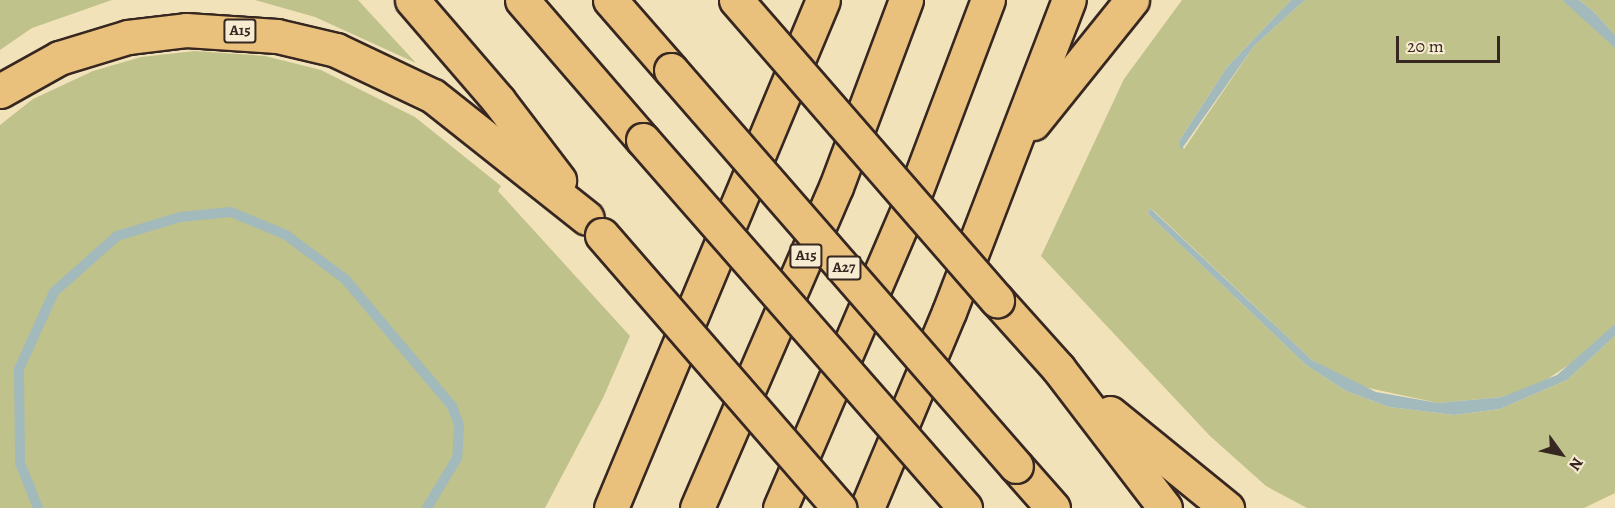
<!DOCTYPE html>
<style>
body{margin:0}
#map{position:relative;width:1615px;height:508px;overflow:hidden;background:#f2e2ba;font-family:Alegreya,serif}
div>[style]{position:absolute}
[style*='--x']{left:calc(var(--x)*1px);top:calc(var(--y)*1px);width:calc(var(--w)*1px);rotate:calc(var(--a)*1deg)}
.green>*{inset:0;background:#c0c28b}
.water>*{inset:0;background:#a2babc}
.stream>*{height:10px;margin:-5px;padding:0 5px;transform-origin:5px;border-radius:5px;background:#a2babc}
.roads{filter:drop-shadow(2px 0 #372721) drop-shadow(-2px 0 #372721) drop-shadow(0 2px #372721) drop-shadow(0 -2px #372721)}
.highway>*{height:33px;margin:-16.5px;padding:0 16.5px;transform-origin:16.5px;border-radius:16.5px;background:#e9c17d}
.bridges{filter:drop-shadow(2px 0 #372721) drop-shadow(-2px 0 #372721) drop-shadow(0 2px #372721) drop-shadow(0 -2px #372721)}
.highway-bridge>*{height:33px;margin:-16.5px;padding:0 16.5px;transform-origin:16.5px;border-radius:16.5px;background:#e9c17d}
span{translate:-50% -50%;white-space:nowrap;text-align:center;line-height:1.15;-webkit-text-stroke:4.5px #f7ecd2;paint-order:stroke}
.shield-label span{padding:2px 4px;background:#f7ecd2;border:2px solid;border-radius:4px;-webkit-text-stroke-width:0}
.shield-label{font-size:15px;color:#372721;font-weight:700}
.north{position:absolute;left:1531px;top:424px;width:60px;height:60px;-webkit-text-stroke:4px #f7ecd2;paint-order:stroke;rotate:123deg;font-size:16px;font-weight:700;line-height:24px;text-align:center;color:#372721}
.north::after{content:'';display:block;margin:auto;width:21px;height:27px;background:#372721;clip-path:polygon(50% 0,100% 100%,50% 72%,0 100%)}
.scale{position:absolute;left:1396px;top:36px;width:104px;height:27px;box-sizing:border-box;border:3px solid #372721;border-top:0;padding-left:8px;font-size:18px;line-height:21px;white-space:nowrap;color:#372721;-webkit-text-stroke:4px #f7ecd2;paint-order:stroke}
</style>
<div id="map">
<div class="green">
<div style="clip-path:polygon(0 0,112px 0,32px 28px,0 50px)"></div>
<div style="clip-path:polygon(255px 0,358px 0,416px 63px,315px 17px)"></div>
<div style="clip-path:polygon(1182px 0,1291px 0,1227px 67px,1179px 141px,1184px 149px,1254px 46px,1305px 0,1562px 0,1606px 37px,1615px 48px,1615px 324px,1588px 352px,1540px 384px,1502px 397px,1438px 403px,1359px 386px,1312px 360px,1154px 211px,1150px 208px,1148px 214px,1306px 365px,1346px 391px,1389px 407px,1454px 415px,1500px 409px,1567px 380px,1615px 336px,1615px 493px,1584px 508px,1307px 508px,1266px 486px,1210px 436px,1041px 256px,1124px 79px)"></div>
<div style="clip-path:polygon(1579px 0,1615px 0,1615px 35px,1593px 11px)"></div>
<div style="clip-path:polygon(195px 51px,265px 56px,321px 70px,415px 117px,501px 186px,498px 191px,630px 336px,603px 398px,545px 508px,0 508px,0 125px,33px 99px,93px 71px,141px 57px)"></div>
</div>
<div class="water">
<div style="clip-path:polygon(1291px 0,1305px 0,1254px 46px,1181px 150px,1179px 141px,1227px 67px)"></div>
<div style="clip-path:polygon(1562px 0,1579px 0,1593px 11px,1615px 35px,1615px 48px)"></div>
<div style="clip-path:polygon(1150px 208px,1312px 360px,1376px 392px,1438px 403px,1502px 397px,1557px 375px,1615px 324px,1615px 336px,1567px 380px,1500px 409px,1454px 415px,1389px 407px,1346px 391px,1306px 365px,1148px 214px)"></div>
</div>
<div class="stream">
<div style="--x:38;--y:508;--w:48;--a:-111.8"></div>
<div style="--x:20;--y:463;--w:94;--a:-90.6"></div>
<div style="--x:19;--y:369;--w:85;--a:-65.6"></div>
<div style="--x:54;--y:292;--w:84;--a:-41.6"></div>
<div style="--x:117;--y:236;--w:66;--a:-16.8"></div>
<div style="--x:180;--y:217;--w:51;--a:-5.6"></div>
<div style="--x:231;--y:212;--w:60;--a:22.7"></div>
<div style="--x:286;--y:235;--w:74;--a:36.7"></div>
<div style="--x:345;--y:279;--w:166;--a:49.9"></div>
<div style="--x:452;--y:406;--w:20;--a:70"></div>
<div style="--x:459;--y:425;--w:33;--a:93"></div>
<div style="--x:457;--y:458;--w:58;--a:121"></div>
</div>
<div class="roads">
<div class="highway">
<div style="--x:412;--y:0;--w:132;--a:49.3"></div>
<div style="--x:498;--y:100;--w:101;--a:52.7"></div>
<div style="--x:522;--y:0;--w:185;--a:49.2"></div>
<div style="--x:610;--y:0;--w:93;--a:48.9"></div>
<div style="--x:0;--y:91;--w:68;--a:-29.2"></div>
<div style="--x:59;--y:58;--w:72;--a:-16.9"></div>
<div style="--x:128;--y:37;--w:58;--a:-6.9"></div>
<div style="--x:186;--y:30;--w:91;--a:3.8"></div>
<div style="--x:277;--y:36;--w:61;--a:13.3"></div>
<div style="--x:336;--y:50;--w:107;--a:25.4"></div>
<div style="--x:433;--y:96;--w:196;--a:38.4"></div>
<div style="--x:1033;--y:123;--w:158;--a:-51.2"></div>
<div style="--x:997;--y:300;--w:91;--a:48.1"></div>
<div style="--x:1058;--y:368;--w:176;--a:52.6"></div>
<div style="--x:1110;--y:413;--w:151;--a:39.1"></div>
<div style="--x:1016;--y:466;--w:56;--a:48.6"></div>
<div style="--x:611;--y:508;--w:550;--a:-67.35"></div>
<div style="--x:697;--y:508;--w:350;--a:-66.6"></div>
<div style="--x:836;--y:187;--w:200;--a:-69.5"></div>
<div style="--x:780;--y:508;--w:337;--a:-66.8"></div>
<div style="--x:913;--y:198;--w:212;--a:-69.3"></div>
<div style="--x:867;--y:508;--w:212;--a:-67.3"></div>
<div style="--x:949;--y:312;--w:334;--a:-69"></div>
</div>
</div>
<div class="bridges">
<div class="highway-bridge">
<div style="--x:736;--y:0;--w:398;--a:49"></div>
<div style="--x:671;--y:70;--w:525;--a:48.94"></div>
<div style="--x:643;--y:140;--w:489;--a:48.8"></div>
<div style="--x:602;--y:235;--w:362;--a:49"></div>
</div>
</div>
<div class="shield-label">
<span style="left:240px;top:31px">A15</span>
<span style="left:806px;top:256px">A15</span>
<span style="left:844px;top:268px">A27</span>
</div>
<div class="north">N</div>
<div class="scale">20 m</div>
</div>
